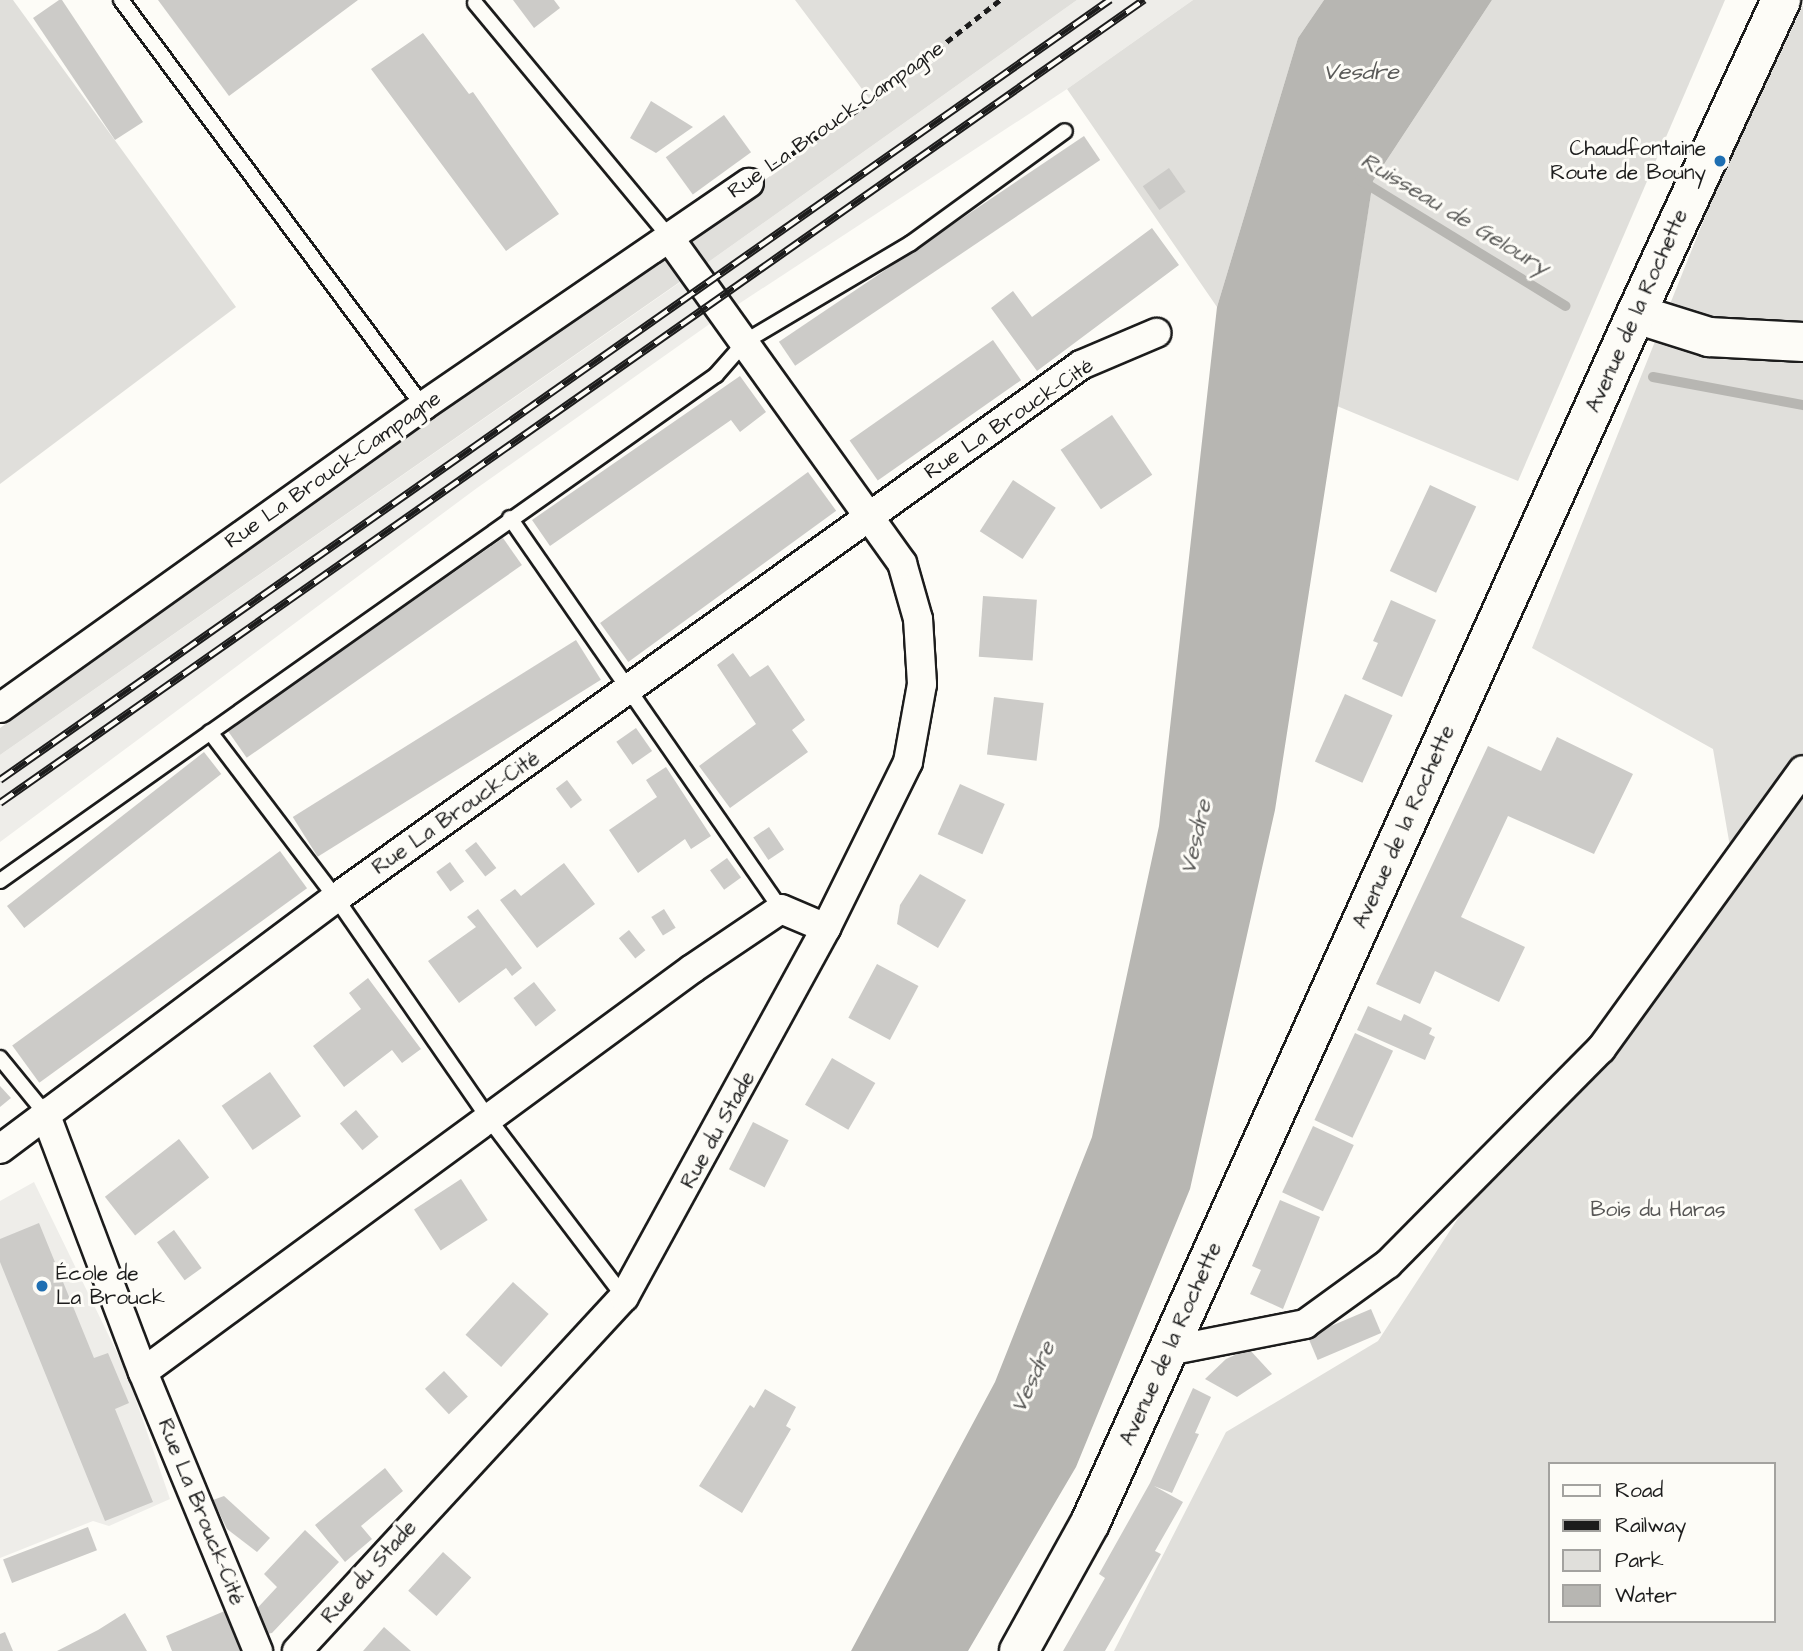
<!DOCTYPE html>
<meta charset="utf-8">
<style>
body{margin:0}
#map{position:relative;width:1803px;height:1651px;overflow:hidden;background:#fdfcf7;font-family:"Architects Daughter",sans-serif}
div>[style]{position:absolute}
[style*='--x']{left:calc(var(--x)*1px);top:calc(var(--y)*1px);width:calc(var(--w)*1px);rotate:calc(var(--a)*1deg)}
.built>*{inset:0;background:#eeede9}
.green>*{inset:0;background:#e0dfdb}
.water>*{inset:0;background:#b7b6b2}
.stream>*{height:10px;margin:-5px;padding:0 5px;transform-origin:5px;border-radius:5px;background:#b7b6b2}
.building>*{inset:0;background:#cccbc8;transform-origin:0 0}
.path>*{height:4.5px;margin-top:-2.25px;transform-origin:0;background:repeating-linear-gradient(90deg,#1c1c1c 0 7px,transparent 0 12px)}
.roads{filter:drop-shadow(2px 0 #1c1c1c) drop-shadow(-2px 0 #1c1c1c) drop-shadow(0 2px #1c1c1c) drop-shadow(0 -2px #1c1c1c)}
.lane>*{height:14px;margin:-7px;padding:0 7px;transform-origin:7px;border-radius:7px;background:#fdfcf7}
.street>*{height:28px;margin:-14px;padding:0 14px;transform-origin:14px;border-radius:14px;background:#fdfcf7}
.secondary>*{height:38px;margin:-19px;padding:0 19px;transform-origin:19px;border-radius:19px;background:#fdfcf7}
.primary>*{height:38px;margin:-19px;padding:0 19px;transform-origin:19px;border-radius:19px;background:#fdfcf7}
.rail>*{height:8px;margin-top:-4px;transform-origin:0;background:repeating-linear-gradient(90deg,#fdfcf7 0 16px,#1c1c1c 0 32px);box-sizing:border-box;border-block:2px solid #1c1c1c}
.dots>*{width:19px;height:19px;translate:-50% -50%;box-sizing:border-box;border:4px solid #fdfcf7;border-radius:50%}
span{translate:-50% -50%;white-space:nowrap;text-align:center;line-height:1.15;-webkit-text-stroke:6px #fdfcf7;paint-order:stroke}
.street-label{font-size:21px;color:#1c1c1c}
.poi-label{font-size:21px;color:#1c1c1c}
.right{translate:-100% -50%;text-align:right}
.left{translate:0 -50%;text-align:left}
.park-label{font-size:21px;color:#575655}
.water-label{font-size:23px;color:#5a5a58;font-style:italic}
.legend{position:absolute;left:1548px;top:1462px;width:228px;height:161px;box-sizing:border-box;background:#fdfcf7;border:2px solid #a3a29f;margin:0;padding:9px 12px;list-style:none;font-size:21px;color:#1c1c1c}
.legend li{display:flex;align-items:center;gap:14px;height:35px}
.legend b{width:35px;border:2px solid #a3a29f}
</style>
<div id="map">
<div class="built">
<div style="clip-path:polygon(1077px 0,1193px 0,1067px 89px,737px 305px,707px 263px)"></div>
<div style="clip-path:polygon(682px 281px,711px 323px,477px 488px,0 842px,0 755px)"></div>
<div style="clip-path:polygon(34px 1182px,126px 1371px,170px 1499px,109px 1526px,93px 1521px,0 1558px,0 1201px)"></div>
</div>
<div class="green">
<div style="clip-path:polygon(0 0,13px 0,236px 307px,0 484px)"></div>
<div style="clip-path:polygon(795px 0,1077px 0,707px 263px,0 755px,0 728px,699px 229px,871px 101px)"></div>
<div style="clip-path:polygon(1193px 0,1324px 0,1298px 38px,1217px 307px,1067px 89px)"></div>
<div style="clip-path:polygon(1492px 0,1725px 0,1518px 481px,1337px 406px,1373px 181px)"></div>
<div style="clip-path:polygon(evenodd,1803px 5px,1803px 1651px,1114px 1651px,1226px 1432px,1378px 1341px,1470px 1200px,1732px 858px,1713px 749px,1532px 648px,1721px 177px,1803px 5px,1549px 1464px,1773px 1464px,1773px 1621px,1549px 1621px,1549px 1464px)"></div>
</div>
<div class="water">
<div style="clip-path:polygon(1324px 0,1492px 0,1373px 181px,1275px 810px,1190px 1189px,1076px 1467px,968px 1651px,851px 1651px,995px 1382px,1092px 1137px,1159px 826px,1217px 307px,1298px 38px)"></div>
</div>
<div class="stream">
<div style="--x:1360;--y:180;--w:241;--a:31.5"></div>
<div style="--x:1653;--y:377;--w:153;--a:10.6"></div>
</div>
<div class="building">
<div style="clip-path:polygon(59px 0,62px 0,143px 122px,115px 140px,33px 18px)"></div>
<div style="clip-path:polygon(158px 0,358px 0,229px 96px)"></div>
<div style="clip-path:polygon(513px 0,554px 0,560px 8px,534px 28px)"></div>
<div style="clip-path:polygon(423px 33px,469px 94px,473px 92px,559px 214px,506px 251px,371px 69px)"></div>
<div style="clip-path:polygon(651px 101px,693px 127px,656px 153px,630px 138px)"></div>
<div style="left:724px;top:115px;width:46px;height:72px;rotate:54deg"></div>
<div style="left:1084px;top:136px;width:29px;height:368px;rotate:56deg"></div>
<div style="left:1169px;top:168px;width:29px;height:32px;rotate:55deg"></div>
<div style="clip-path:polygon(1152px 228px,1179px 265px,1037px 371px,991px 308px,1013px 291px,1032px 317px)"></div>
<div style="left:993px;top:340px;width:49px;height:175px;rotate:55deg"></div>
<div style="clip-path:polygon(740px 376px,766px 412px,740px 432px,731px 420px,550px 546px,532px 520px)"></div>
<div style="left:1112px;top:415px;width:72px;height:62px;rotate:56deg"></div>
<div style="left:808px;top:472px;width:48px;height:257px;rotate:54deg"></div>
<div style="left:1013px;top:480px;width:51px;height:61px;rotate:33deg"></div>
<div style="left:1430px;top:485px;width:51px;height:95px;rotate:25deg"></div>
<div style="left:503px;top:538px;width:33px;height:336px;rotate:55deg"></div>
<div style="left:983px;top:596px;width:54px;height:61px;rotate:4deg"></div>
<div style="clip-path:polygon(1391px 600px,1436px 620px,1402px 697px,1362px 679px,1378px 643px,1373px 641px)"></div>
<div style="left:576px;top:640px;width:47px;height:334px;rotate:58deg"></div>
<div style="clip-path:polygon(733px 653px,750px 677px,768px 665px,805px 720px,792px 730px,808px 752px,730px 808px,699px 766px,756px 724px,717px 665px)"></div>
<div style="left:1345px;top:694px;width:52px;height:74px;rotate:24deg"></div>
<div style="left:994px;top:697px;width:50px;height:58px;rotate:7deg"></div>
<div style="left:636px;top:728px;width:28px;height:24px;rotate:55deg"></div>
<div style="clip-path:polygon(1557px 737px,1633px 774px,1594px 854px,1508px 816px,1461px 917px,1525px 947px,1499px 1002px,1435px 971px,1420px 1004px,1376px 984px,1488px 746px,1541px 771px)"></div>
<div style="left:204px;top:752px;width:28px;height:250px;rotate:52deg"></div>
<div style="clip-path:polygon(666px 767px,711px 836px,691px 849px,685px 839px,638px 873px,609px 830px,657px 797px,646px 780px)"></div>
<div style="left:567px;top:780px;width:25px;height:14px;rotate:53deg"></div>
<div style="left:960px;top:784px;width:49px;height:55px;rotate:24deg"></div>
<div style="left:769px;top:827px;width:27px;height:19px;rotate:56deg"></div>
<div style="left:476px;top:842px;width:33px;height:14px;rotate:52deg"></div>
<div style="left:280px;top:851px;width:46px;height:331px;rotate:54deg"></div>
<div style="left:727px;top:858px;width:24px;height:21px;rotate:54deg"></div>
<div style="left:450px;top:862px;width:24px;height:17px;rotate:54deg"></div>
<div style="clip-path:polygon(564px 863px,595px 904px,537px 948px,500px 900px,515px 889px,521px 896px)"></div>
<div style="clip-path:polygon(920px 874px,966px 900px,938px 948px,897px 924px,900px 905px)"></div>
<div style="clip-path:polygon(478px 909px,522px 968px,512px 976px,506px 968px,459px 1003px,428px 961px,476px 927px,467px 917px)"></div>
<div style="left:664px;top:909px;width:22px;height:15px;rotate:58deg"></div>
<div style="left:629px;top:930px;width:26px;height:13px;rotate:51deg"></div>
<div style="left:877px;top:964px;width:47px;height:61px;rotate:28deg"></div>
<div style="clip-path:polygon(368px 978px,421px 1049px,402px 1063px,392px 1050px,344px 1087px,313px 1046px,361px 1009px,349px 993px)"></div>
<div style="left:534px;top:982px;width:36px;height:26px;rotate:52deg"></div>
<div style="clip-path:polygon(1368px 1006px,1401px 1021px,1404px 1014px,1432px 1028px,1429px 1034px,1435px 1037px,1425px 1060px,1357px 1030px)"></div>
<div style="left:1355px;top:1033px;width:42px;height:96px;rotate:25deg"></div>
<div style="left:832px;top:1058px;width:50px;height:54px;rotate:30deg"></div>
<div style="left:270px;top:1072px;width:54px;height:59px;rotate:55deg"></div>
<div style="clip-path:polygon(0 1086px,11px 1098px,0 1107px)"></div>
<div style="left:356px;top:1110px;width:35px;height:21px;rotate:50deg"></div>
<div style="left:753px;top:1122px;width:40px;height:53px;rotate:27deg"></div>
<div style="left:1313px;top:1126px;width:45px;height:73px;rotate:25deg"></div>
<div style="left:179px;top:1139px;width:49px;height:94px;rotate:52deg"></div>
<div style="left:461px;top:1179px;width:49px;height:56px;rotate:57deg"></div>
<div style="clip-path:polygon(1280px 1200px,1320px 1217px,1283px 1309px,1250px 1294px,1261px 1270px,1252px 1266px)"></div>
<div style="clip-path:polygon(39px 1223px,94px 1358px,108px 1353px,129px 1403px,115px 1409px,153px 1502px,105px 1521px,0 1262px,0 1239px)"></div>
<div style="left:174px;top:1230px;width:47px;height:21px;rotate:54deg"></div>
<div style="left:513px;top:1282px;width:48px;height:71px;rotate:42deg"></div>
<div style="left:1371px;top:1309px;width:26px;height:69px;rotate:67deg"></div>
<div style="clip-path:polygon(1249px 1349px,1272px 1374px,1237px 1397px,1205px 1379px,1226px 1359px)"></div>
<div style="left:444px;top:1371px;width:35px;height:26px;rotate:47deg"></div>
<div style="clip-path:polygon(1193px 1388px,1211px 1397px,1195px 1433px,1199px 1434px,1172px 1493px,1154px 1486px,1183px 1502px,1155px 1551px,1161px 1554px,1105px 1651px,1063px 1651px,1105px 1578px,1099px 1574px,1150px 1483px)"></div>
<div style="clip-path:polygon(765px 1389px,796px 1407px,786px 1426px,791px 1429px,742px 1513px,699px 1486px,750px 1405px,754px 1408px)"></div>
<div style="clip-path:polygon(385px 1468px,403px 1491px,361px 1526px,372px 1539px,345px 1562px,315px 1525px)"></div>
<div style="clip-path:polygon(224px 1496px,270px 1538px,257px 1552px,227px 1529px,213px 1500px)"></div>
<div style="left:88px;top:1527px;width:25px;height:91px;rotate:69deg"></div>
<div style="clip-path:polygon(305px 1530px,339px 1562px,272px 1633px,260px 1635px,252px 1614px,277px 1587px,264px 1574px)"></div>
<div style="left:443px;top:1552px;width:38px;height:52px;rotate:42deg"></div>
<div style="clip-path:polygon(227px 1610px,243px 1651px,172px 1651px,166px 1636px)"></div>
<div style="clip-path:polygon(125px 1613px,147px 1651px,57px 1651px,98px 1630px)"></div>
<div style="clip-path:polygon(384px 1627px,411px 1651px,363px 1651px)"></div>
<div style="clip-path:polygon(5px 1632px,13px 1651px,0 1651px,0 1634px)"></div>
</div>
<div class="path">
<div style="--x:772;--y:167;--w:119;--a:-33.7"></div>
<div style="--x:871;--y:101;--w:164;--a:-38.1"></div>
</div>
<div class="roads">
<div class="lane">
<div style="--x:121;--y:0;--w:506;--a:53.36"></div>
<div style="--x:475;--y:3;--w:304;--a:50.3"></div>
<div style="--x:510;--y:518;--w:476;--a:55.3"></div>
<div style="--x:210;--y:732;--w:208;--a:52.8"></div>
<div style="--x:336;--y:898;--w:269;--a:55.3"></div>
<div style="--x:489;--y:1119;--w:223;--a:52.8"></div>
<div style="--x:0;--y:881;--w:877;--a:-35.25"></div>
<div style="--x:716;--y:375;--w:45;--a:-48.6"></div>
<div style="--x:746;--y:341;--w:192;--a:-30.7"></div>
<div style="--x:911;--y:243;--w:190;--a:-36"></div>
<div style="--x:0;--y:1058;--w:71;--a:50.7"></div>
</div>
<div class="street">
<div style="--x:0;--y:708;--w:520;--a:-35.52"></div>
<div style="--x:423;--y:406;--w:395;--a:-34.4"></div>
<div style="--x:45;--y:1113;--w:277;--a:69.3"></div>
<div style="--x:143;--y:1372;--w:302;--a:67.6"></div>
<div style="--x:0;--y:1149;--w:419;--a:-36.8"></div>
<div style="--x:336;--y:898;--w:916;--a:-35.58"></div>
<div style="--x:1081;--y:365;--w:82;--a:-23.1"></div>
<div style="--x:1168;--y:1351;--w:140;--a:-11.1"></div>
<div style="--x:1305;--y:1324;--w:102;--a:-35.9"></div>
<div style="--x:1388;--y:1264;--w:303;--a:-45.3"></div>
<div style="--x:1601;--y:1049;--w:344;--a:-54.1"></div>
<div style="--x:143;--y:1372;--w:681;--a:-36.28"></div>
<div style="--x:692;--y:969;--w:107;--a:-34"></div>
<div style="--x:781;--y:909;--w:49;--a:22.9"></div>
<div style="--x:297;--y:1651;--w:482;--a:-47.3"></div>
<div style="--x:624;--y:1297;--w:421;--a:-61.3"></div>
<div style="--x:826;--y:928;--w:185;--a:-63.7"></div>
<div style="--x:908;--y:762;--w:79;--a:-79.8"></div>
<div style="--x:922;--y:684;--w:65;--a:-93.5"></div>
<div style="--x:918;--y:619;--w:58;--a:-105.9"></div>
<div style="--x:902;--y:563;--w:401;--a:-125.6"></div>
</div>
<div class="secondary">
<div style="--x:1636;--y:314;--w:77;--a:17.5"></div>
<div style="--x:1709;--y:337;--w:94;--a:3"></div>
</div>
<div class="primary">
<div style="--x:1019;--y:1651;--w:146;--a:-61"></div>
<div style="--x:1090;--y:1523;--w:1327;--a:-65.7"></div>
<div style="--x:1636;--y:314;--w:346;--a:-65.2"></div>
</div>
</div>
<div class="rail">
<div style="--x:0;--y:780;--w:1357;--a:-35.1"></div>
<div style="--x:0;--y:803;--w:1398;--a:-35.07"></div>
</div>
<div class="dots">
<div style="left:1720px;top:161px;background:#1f6fb2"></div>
<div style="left:42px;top:1286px;background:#1f6fb2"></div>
</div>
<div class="street-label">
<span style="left:836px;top:120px;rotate:-35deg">Rue La Brouck-Campagne</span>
<span style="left:1637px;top:311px;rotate:-66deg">Avenue de la Rochette</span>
<span style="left:1009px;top:419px;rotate:-34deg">Rue La Brouck-Cité</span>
<span style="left:333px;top:470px;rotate:-35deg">Rue La Brouck-Campagne</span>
<span style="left:456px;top:813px;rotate:-35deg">Rue La Brouck-Cité</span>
<span style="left:1404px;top:827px;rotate:-66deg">Avenue de la Rochette</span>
<span style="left:718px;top:1130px;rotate:-61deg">Rue du Stade</span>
<span style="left:1171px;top:1344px;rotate:-66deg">Avenue de la Rochette</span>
<span style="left:201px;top:1512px;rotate:68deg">Rue La Brouck-Cité</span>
<span style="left:369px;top:1572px;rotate:-48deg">Rue du Stade</span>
</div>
<div class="poi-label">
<span class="right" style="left:1706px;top:161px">Chaudfontaine<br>Route de Bouny</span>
<span class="left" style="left:56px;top:1286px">École de<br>La Brouck</span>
</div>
<div class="park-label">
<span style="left:1658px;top:1210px">Bois du Haras</span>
</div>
<div class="water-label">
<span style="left:1361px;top:72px">Vesdre</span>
<span style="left:1455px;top:214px;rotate:31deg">Ruisseau de Geloury</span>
<span style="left:1196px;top:837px;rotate:-77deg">Vesdre</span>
<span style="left:1033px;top:1377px;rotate:-65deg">Vesdre</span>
</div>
<ul class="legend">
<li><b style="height:9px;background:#fdfcf7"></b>Road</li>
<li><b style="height:9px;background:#1c1c1c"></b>Railway</li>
<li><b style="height:19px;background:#e0dfdb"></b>Park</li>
<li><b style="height:19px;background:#b7b6b2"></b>Water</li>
</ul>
</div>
